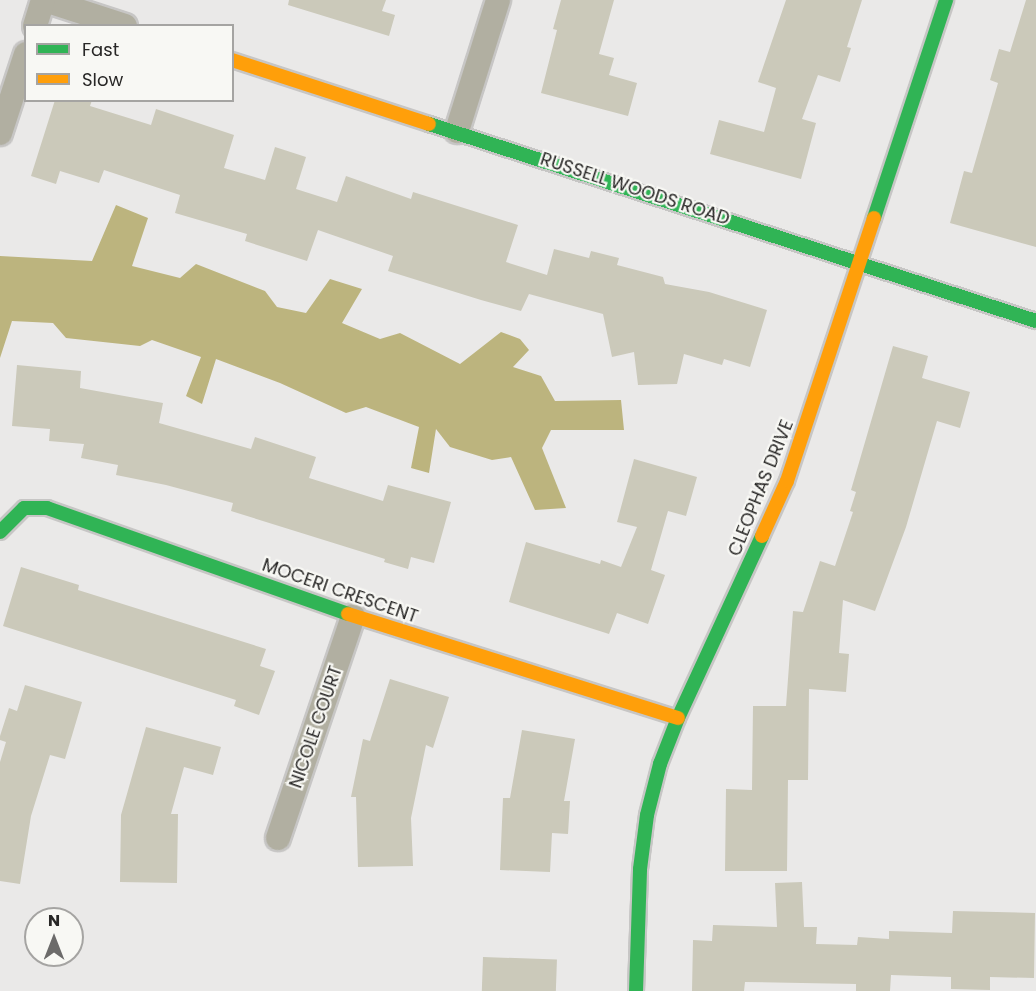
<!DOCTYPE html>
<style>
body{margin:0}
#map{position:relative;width:1036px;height:991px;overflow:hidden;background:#eae9e8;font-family:Poppins,sans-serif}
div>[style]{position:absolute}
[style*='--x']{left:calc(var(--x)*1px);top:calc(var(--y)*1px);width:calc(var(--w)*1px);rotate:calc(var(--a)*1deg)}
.water>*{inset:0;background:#bcb47e}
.building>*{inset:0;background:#cbc9ba;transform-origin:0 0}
.roads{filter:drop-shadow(2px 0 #c7c6c5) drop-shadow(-2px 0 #c7c6c5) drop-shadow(0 2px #c7c6c5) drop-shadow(0 -2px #c7c6c5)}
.street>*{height:24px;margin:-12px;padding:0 12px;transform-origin:12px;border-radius:12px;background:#b1afa1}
.fast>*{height:14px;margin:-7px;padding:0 7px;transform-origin:7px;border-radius:7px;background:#30b455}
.slow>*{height:14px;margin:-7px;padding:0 7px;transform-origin:7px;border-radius:7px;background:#ff9f0a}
span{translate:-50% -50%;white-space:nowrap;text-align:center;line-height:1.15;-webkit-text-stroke:4.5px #f8f8f4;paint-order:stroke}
.street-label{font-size:18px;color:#282726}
.legend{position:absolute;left:24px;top:24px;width:210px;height:78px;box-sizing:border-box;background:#f8f8f4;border:2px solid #a5a4a2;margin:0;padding:8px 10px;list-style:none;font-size:18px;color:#282726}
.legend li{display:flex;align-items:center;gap:12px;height:30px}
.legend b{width:30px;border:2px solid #a5a4a2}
.north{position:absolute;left:24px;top:907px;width:60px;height:60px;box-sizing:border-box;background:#f8f8f4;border:2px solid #a5a4a2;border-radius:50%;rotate:0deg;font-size:16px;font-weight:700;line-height:24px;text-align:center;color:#282726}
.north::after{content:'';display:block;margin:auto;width:21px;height:27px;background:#6c6b6a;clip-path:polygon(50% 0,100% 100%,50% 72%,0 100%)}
</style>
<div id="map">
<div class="water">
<div style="clip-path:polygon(116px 205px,148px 218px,132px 266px,180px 278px,196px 264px,265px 291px,277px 307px,306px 313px,330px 279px,362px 289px,342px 323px,380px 339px,400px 333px,460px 364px,501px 332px,520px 339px,529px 350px,513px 367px,541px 376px,555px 401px,621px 400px,624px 430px,551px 430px,542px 448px,566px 508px,535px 510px,511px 457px,492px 460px,450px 447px,436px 429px,429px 473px,411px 468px,419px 427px,366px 407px,346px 413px,280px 383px,216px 359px,202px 404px,186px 396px,201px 357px,152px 340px,140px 346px,66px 338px,53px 323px,12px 321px,0 358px,0 256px,92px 261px)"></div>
</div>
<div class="building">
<div style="clip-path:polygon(289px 0,386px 0,382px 11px,395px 15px,389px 36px,288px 5px)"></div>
<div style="clip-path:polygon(561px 0,614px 0,599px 54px,614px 58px,609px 75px,637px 83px,628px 116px,541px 93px,557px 30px,553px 29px)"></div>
<div style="clip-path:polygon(786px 0,862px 0,847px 47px,851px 48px,840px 82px,818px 75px,802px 119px,816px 123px,801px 179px,710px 154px,719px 120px,764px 132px,776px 88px,758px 82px)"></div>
<div style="clip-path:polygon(1026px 0,1036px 0,1036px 247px,950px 223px,964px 171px,972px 173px,998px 83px,990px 80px,999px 49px,1010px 52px)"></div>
<div style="clip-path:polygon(55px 100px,92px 100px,90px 106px,151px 125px,156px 109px,234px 135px,224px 168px,265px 180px,275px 147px,306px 157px,296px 189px,337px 202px,346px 176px,411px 199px,413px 192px,518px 225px,506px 262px,547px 275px,554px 249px,589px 258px,591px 251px,619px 258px,617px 265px,663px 277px,665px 284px,709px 292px,767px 310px,750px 367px,724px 359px,722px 365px,684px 354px,677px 384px,638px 385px,634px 352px,612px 357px,603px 314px,529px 294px,521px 311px,481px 300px,388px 271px,393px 256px,318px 230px,307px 261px,245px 241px,247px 234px,175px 213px,180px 195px,104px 170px,99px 183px,60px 171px,56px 184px,31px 176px)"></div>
<div style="clip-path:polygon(893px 346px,928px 356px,922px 378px,970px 392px,960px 428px,937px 421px,906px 527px,875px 611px,843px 600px,839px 653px,849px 654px,846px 692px,809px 689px,808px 780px,788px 780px,787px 871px,725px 871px,726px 789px,752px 790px,753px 706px,786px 706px,793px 611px,803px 612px,820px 561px,835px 566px,853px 512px,850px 511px,856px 492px,851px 490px)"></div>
<div style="clip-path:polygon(17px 365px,81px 371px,80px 388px,163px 403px,159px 423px,251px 449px,255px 437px,316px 457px,309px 478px,383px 501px,388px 485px,451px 502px,434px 563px,411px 557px,408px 569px,384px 562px,385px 559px,231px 511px,233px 503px,166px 485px,116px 475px,118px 465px,81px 458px,84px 444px,49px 441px,50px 429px,12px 426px)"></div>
<div style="clip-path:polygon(634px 459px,697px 477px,686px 516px,668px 511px,651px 570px,665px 575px,648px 624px,617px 613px,609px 634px,509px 602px,526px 542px,600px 564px,601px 560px,621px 567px,637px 527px,617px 522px)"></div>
<div style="clip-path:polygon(21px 567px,79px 585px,78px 590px,266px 649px,260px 666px,275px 671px,259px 715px,234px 706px,236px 700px,3px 626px)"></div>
<div style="clip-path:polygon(390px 679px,449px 697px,433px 748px,426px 745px,411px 818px,413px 866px,358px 867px,356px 797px,351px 797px,363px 739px,370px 741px)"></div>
<div style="clip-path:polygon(25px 685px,82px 702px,65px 759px,50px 755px,31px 816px,20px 884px,0 881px,0 762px,6px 742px,0 740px,0 736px,9px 708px,17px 711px)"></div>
<div style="clip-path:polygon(146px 727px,221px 747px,213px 775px,184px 767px,171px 814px,178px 814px,177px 883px,120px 882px,121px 815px)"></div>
<div style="clip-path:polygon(522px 730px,575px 739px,564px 801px,570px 801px,568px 834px,552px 833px,550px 872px,500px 870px,503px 798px,510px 798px)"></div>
<div style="clip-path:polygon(802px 882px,804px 927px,817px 927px,816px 944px,857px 945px,858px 937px,889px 939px,889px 931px,952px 933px,953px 911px,1035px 913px,1034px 978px,990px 977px,990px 990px,951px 989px,951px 977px,891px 975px,890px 991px,856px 991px,856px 984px,745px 982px,744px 991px,692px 991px,693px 940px,712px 941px,713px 925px,777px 927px,775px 883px)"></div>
<div style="left:483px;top:957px;width:74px;height:34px;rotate:2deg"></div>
</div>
<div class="roads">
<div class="street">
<div style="--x:45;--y:0;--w:84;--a:18"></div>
<div style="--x:35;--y:26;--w:27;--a:-73"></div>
<div style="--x:457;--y:131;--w:137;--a:-72.6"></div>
<div style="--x:0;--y:133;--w:83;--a:-71.8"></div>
<div style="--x:278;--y:838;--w:234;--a:-71.3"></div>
</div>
<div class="fast">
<div style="--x:429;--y:124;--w:638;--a:17.98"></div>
<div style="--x:874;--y:218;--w:230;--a:-71.7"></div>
<div style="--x:0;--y:532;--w:34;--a:-45"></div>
<div style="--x:24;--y:508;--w:23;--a:0"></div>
<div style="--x:47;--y:508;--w:319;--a:19.4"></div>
<div style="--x:636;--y:991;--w:122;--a:-88.1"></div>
<div style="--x:640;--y:869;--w:54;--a:-82.6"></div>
<div style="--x:647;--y:815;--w:53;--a:-75.7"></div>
<div style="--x:660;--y:764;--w:49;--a:-68.6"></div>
<div style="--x:678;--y:718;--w:200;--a:-65.2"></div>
</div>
<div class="slow">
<div style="--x:232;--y:60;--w:207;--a:18"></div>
<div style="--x:762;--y:536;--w:60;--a:-65.6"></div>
<div style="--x:787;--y:481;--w:277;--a:-71.7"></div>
<div style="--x:348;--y:614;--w:346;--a:17.5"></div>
</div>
</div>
<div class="street-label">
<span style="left:635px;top:189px;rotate:18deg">RUSSELL WOODS ROAD</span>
<span style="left:761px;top:488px;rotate:-68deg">CLEOPHAS DRIVE</span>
<span style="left:340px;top:591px;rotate:19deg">MOCERI CRESCENT</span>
<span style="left:316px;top:727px;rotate:-71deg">NICOLE COURT</span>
</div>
<ul class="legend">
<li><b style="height:8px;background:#30b455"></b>Fast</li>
<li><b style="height:8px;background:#ff9f0a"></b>Slow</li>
</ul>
<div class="north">N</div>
</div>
